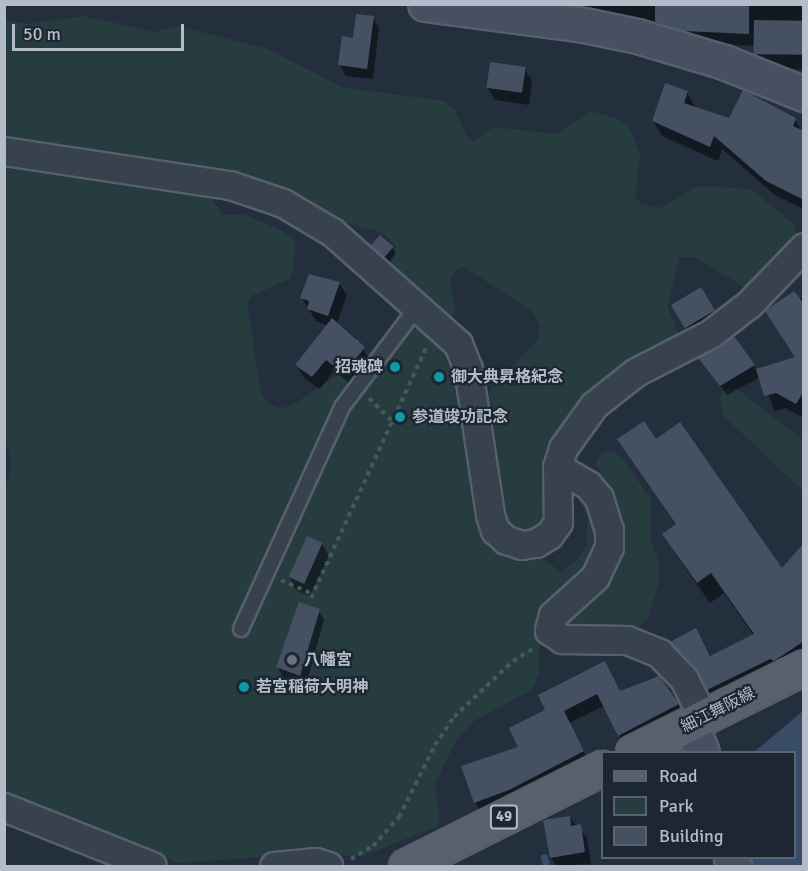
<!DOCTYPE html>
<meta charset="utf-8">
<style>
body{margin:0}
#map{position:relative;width:808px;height:871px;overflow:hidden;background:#242f3e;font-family:Signika,"Noto Sans JP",sans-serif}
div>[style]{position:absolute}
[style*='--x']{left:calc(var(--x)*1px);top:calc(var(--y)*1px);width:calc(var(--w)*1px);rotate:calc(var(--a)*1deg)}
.green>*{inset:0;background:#263c3f}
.water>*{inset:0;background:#394c67}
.shadow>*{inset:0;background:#0007;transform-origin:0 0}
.stream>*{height:7px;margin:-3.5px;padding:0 3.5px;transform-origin:3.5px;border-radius:3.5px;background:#394c67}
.building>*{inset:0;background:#455162;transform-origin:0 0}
.path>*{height:4px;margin-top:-2px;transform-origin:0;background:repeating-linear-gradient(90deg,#44595c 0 4.5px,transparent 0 9px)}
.roads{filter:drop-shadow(2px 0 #565f6c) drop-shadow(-2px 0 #565f6c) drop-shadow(0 2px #565f6c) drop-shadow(0 -2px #565f6c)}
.lane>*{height:14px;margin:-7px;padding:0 7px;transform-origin:7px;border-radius:7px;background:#38414e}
.street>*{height:27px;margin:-13.5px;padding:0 13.5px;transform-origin:13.5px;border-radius:13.5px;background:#38414e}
.secondary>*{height:33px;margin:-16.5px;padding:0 16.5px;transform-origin:16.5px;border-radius:16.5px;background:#465061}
.primary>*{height:33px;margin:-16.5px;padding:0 16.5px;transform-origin:16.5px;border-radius:16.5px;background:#56606e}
.dots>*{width:16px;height:16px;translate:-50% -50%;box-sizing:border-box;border:3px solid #1d2633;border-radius:50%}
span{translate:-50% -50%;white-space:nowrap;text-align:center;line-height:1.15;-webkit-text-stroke:4.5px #1d2633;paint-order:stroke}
.shield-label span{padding:2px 4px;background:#1d2633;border:2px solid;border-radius:4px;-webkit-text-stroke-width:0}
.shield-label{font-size:15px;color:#b4bcc9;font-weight:700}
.poi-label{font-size:16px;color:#b4bcc9;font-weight:700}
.right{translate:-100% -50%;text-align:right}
.left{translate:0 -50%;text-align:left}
.street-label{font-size:16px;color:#b4bcc9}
.frame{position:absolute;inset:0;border:6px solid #b4bcc9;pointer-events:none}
.legend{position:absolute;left:601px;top:751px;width:195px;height:108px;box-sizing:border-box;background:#1d2633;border:2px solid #59626f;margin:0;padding:8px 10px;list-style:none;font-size:18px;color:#b4bcc9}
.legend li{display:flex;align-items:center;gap:12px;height:30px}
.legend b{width:30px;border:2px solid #59626f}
.scale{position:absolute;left:12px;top:24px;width:172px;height:27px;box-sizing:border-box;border:3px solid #b4bcc9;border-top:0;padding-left:8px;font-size:18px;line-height:21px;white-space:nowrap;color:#b4bcc9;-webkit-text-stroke:4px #1d2633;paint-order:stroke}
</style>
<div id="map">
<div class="green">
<div style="clip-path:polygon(83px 16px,155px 32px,179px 26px,268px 49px,342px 87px,444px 101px,455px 110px,467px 137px,474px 141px,493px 127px,557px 134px,591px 111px,619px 119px,629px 127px,640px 154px,635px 196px,641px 204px,660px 208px,698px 186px,751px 189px,794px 224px,798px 238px,746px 288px,694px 257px,679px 257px,668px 308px,679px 337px,588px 399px,551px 507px,533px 535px,503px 525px,483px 403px,493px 386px,538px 340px,540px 326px,533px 312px,464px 267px,455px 270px,450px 281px,455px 312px,448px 319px,390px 267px,396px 246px,381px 232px,5px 142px,5px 21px,30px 24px)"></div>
<div style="clip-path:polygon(4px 161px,205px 190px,223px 215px,245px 215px,283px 231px,293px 239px,296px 249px,291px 278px,251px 296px,247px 303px,261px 392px,268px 404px,279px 408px,291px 406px,339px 374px,369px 380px,409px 330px,424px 326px,451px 349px,481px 518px,562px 572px,579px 558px,586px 546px,588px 518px,579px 497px,584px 497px,599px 531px,594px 559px,539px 633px,539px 673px,533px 689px,474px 721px,455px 742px,435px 784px,440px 822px,433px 828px,363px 856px,301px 854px,178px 863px,5px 796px,4px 496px,12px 464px,4px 433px)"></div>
<div style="clip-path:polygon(736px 388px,803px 440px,803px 491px,724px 416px,719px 398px,725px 389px)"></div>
<div style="clip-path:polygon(612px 451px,623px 458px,651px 500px,650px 537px,659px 563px,659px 582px,648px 618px,637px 629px,564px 629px,562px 620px,590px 597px,610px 492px,596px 463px,602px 452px)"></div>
</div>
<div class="water">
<div style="clip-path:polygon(803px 711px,803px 866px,752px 866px,750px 858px,794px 858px,794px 752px,754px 752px)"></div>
</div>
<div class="shadow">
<div style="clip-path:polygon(498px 4px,804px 4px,804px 70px,762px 66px,755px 46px,692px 42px)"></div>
<div style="clip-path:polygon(373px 17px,379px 28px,373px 79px,346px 76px,340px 65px)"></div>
<div style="clip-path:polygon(525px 69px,532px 81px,529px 105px,495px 100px,488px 88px)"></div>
<div style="clip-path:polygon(687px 92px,695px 107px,730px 120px,795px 120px,803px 133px,804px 209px,776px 196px,722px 149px,718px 161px,662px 136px,653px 121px)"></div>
<div style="clip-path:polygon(372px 245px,392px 248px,396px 254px,388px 262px)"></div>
<div style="clip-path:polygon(310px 275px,339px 283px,347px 295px,337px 323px,355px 337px,371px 361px,352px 385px,334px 371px,320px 389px,304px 378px,297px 365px,328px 326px,316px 321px,302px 298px)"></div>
<div style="left:700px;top:289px;width:40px;height:32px;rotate:58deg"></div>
<div style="clip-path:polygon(804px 296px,804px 418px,785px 408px,775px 411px,760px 377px,727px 395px,700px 358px,754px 366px,756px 371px,796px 358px,799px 300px)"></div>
<div style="clip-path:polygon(evenodd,619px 439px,656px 441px,782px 570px,804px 550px,804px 670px,720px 710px,672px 642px,696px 630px,711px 657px,754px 636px,724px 593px,710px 603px,675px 553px,664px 534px,677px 525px,619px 439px,685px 659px,689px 659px,702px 673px,700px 675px,685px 659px)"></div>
<div style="clip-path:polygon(322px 544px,329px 556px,310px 596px,296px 590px,289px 577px)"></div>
<div style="clip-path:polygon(319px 611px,324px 620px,306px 685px,283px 677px,278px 667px)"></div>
<div style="clip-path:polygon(620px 692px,678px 705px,684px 716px,626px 748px,604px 706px,569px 723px,589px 763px,482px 814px,475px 802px,547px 711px,540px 695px)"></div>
<div style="clip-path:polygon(569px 817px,587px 838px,591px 864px,556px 866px,551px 858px)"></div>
</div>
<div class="stream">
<div style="--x:544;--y:857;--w:9;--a:77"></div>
</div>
<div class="building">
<div style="clip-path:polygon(655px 4px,749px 4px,749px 34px,684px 31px,655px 22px)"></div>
<div style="clip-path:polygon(356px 14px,374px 16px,367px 69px,338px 65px,342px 36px,353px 38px)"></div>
<div style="left:754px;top:20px;width:50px;height:34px;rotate:1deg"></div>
<div style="left:490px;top:62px;width:36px;height:26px;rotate:8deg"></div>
<div style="clip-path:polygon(665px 83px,688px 91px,684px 103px,729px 118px,743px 90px,796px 118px,793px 126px,804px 131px,804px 200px,766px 181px,714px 136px,710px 147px,652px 121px)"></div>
<div style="left:380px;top:235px;width:18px;height:14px;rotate:41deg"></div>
<div style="clip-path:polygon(309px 274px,340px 282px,328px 316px,307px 309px,309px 301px,300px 298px)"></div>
<div style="left:701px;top:287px;width:27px;height:35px;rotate:59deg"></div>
<div style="clip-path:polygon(794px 291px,804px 304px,804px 391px,796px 404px,776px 393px,764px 396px,756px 369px,795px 357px,765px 311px)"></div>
<div style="clip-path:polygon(332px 318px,365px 347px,344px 374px,326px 360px,312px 377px,295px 365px)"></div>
<div style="clip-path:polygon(734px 336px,755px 365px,720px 386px,698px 358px)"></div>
<div style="clip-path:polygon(644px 421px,656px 439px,680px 422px,782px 568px,804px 543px,804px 641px,774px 661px,770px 659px,707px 690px,696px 668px,670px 642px,696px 628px,710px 656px,754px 634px,711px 573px,697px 583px,662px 534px,676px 524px,617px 439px)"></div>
<div style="left:307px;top:536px;width:17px;height:45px;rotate:24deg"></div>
<div style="clip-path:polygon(299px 602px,320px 609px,300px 676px,276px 667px)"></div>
<div style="clip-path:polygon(605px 661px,620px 691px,659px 676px,679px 704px,618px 736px,597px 694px,564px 711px,584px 751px,509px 790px,474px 803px,461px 766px,518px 747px,509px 728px,545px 710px,538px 695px)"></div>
<div style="clip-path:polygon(570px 816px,571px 826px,581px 824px,585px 852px,550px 858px,543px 820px)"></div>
</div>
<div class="path">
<div style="--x:369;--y:398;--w:33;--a:45"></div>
<div style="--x:281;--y:580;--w:35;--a:24"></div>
<div style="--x:311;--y:598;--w:275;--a:-65.3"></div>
<div style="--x:351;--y:859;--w:26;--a:-31"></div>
<div style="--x:373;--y:846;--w:39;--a:-48"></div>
<div style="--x:399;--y:817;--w:80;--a:-63.4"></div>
<div style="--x:435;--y:745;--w:34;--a:-56"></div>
<div style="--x:454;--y:717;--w:81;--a:-43.5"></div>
<div style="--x:513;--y:661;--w:23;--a:-31"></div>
</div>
<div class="roads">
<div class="lane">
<div style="--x:241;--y:629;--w:244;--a:-65.5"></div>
<div style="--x:342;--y:407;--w:126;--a:-53"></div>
</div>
<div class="street">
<div style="--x:4;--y:151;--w:229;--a:8.6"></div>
<div style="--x:230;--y:185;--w:56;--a:18.8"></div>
<div style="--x:283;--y:203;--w:57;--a:30.6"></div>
<div style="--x:332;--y:232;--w:169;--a:41.6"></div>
<div style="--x:458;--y:344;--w:27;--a:68"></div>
<div style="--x:468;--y:369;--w:148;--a:81.4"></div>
<div style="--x:490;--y:515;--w:16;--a:72"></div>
<div style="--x:495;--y:530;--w:15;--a:42"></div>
<div style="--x:506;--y:540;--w:16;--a:18"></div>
<div style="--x:521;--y:545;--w:15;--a:-8"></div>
<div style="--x:536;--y:543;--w:15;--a:-32"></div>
<div style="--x:549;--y:535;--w:16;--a:-55"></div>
<div style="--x:558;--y:522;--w:55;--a:-91"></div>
<div style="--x:557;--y:467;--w:20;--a:-72"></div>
<div style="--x:563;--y:448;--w:53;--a:-54.2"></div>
<div style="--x:594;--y:405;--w:53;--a:-38.2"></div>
<div style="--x:636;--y:372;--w:83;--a:-27.2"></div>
<div style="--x:710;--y:334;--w:49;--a:-37.6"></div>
<div style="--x:749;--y:304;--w:79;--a:-46"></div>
<div style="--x:557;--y:467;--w:36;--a:30"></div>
<div style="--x:588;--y:485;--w:17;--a:50"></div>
<div style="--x:599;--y:498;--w:34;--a:73"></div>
<div style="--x:609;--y:530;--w:17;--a:90"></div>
<div style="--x:609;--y:547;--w:33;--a:115"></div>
<div style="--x:595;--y:577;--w:57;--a:137.9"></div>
<div style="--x:553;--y:615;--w:16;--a:105"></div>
<div style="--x:549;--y:630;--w:16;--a:35"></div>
<div style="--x:562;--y:639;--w:65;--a:0.9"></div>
<div style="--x:627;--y:640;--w:35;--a:22"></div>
<div style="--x:659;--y:653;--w:36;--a:46"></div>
<div style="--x:684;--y:679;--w:42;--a:63.4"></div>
<div style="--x:4;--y:807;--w:159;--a:21.7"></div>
<div style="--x:274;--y:866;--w:42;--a:-5.4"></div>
<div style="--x:316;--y:862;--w:13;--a:18"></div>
</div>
<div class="secondary">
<div style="--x:425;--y:4;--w:160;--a:7.5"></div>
<div style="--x:584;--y:25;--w:54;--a:11.7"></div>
<div style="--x:637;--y:36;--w:91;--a:16.6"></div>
<div style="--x:724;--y:62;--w:86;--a:21.8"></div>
<div style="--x:691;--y:724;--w:30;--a:69"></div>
<div style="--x:731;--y:858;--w:9;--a:69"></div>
</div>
<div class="primary">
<div style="--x:633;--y:752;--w:191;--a:-26.4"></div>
<div style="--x:406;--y:866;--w:219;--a:-26.6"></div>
</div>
</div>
<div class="dots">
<div style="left:395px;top:367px;background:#0f9aa8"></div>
<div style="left:439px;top:377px;background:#0f9aa8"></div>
<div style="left:400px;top:417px;background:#0f9aa8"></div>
<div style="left:292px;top:660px;background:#6b7280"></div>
<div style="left:244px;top:687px;background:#0f9aa8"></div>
</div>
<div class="shield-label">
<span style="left:504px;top:817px">49</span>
</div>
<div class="poi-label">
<span class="right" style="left:383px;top:367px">招魂碑</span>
<span class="left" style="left:451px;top:377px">御大典昇格紀念</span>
<span class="left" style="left:412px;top:417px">参道竣功記念</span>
<span class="left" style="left:304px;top:660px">八幡宮</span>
<span class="left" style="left:256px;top:687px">若宮稲荷大明神</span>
</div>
<div class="street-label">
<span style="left:718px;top:710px;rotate:-27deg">細江舞阪線</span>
</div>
<div class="frame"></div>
<ul class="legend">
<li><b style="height:8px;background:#56606e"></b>Road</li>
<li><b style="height:16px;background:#263c3f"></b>Park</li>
<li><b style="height:16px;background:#455162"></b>Building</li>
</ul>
<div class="scale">50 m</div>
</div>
